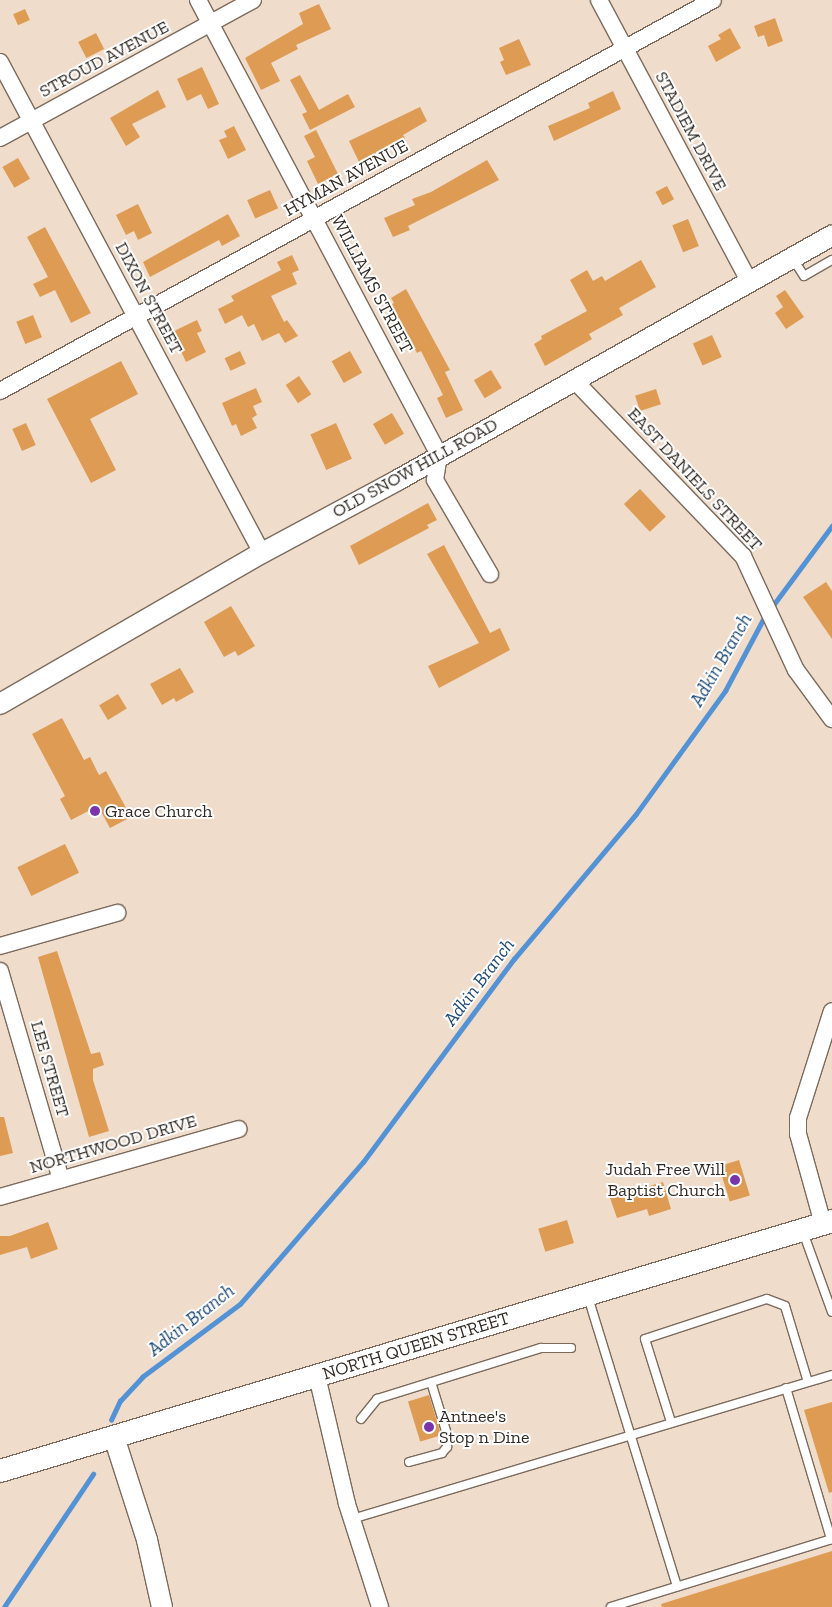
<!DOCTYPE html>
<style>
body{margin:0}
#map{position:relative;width:832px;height:1607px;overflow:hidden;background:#efdccb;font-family:"Zilla Slab",serif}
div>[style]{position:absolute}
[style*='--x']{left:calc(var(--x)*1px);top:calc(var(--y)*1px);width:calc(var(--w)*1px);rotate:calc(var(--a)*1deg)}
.stream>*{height:4.5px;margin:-2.25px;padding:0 2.25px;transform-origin:2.25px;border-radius:2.25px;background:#5393d5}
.building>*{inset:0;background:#de9b54;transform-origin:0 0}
.roads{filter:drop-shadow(1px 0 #7c6b5c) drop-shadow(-1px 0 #7c6b5c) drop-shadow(0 1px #7c6b5c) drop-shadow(0 -1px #7c6b5c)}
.service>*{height:8px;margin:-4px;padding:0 4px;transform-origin:4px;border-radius:4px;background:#fff}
.minor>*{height:16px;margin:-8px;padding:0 8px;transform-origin:8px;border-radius:8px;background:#fff}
.tertiary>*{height:20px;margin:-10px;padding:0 10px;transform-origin:10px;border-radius:10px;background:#fff}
.secondary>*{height:22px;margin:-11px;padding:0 11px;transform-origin:11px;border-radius:11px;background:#fff}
.dots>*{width:14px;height:14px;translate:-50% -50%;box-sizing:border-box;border:2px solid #fff;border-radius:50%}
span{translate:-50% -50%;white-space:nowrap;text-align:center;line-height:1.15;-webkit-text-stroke:4px #fff;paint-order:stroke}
.street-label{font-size:18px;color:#322b24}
.poi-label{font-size:18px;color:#322b24}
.left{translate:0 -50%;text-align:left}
.right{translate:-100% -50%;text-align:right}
.water-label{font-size:19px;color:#1b4874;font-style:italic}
</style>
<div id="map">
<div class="stream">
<div style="--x:771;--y:608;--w:102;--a:-53.4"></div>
<div style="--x:111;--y:1420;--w:21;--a:-65"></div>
<div style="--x:120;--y:1401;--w:33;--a:-47"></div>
<div style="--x:142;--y:1377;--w:122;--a:-36.7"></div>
<div style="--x:240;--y:1304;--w:188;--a:-49.1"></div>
<div style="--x:363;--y:1162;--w:253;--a:-53.4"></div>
<div style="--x:514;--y:959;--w:189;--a:-49.9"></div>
<div style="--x:636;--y:814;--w:152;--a:-54.1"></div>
<div style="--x:725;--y:691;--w:87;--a:-62"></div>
<div style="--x:4;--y:1607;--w:160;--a:-56.2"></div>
</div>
<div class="building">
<div style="clip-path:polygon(319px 4px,331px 29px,296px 45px,298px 49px,271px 63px,280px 81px,261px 90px,245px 58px,303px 24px,299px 13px)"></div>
<div style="left:25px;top:9px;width:12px;height:13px;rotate:66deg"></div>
<div style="clip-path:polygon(775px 18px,783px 41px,768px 47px,764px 35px,758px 37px,754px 26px)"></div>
<div style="clip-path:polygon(730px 28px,741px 48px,716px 62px,708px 46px,721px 39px,718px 35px)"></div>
<div style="left:96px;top:33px;width:18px;height:20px;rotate:63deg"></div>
<div style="clip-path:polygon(519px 39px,531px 65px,506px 75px,500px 62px,504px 60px,499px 48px)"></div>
<div style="clip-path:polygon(202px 67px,219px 104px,208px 109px,201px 94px,187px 101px,177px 79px)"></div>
<div style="clip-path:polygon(300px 75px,319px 110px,348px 94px,355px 107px,310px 130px,302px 114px,307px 112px,290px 80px)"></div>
<div style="clip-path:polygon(158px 90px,166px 107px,132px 124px,140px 137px,126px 146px,110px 118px)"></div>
<div style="clip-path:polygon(613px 91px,621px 109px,554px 141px,548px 126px,590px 108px,588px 103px)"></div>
<div style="clip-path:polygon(420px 107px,427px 121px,403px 135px,405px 138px,359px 162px,349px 141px)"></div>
<div style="clip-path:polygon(234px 126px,246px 150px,228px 159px,219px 140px,227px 137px,224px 131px)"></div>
<div style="clip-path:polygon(316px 130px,338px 174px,318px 184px,307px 161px,315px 157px,304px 136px)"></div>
<div style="left:18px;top:158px;width:24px;height:18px;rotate:60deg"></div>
<div style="clip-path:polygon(487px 160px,499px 180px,408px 226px,410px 230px,393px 237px,384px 218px,415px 205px,412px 199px,431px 192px)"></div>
<div style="left:667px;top:186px;width:15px;height:13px;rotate:62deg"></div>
<div style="left:270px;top:190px;width:20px;height:25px;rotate:66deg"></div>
<div style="clip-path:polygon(138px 204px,152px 233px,138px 240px,134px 231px,126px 235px,116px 215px)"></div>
<div style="clip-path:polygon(228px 214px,240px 236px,222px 246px,219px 240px,150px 277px,143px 262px)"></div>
<div style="left:688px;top:219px;width:29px;height:17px;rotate:68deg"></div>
<div style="clip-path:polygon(45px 227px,91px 313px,71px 323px,55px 290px,40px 297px,33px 284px,48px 277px,27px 237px)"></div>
<div style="clip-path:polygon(292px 255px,299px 270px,292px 273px,297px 284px,271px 296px,284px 322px,287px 320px,298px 336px,285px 343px,279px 333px,262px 341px,254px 324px,248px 327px,242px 315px,225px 324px,218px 309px,234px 301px,231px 296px,281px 270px,277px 262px)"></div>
<div style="clip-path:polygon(641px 260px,656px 287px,619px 308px,623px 315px,589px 334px,592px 339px,545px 366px,534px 344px,542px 339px,541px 336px,587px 311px,570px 280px,587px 270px,593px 281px,602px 276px,605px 281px)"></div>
<div style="clip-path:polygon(406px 289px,450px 370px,445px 372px,463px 410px,446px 418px,437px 398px,443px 395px,421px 351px,417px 353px,390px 305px,394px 303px,391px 298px)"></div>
<div style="clip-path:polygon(785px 290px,804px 317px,786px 329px,775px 313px,783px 307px,776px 296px)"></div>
<div style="left:33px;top:315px;width:24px;height:18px;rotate:68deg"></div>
<div style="clip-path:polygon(197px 320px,202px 331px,197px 333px,206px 352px,186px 362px,172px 332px)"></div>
<div style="left:712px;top:335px;width:24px;height:21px;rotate:66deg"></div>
<div style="left:240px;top:351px;width:14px;height:17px;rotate:65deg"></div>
<div style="left:350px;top:351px;width:25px;height:21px;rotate:61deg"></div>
<div style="clip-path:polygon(121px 361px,138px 394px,90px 419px,116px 470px,91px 483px,47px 399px)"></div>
<div style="left:491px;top:370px;width:21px;height:20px;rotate:59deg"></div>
<div style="left:299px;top:376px;width:22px;height:16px;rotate:56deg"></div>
<div style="clip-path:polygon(256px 388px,262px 402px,253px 406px,257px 415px,252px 418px,257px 428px,241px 436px,236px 424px,232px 426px,222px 403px)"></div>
<div style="left:656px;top:389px;width:16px;height:22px;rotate:72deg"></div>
<div style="left:392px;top:413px;width:24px;height:22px;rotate:60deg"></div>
<div style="left:26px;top:423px;width:24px;height:15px;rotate:66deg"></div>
<div style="left:336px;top:423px;width:39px;height:28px;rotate:66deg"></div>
<div style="left:640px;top:489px;width:38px;height:22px;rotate:47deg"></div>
<div style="clip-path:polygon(428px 503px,437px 520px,427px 525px,429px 528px,359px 565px,350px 546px)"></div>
<div style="clip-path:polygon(444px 545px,490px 633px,500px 628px,510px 650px,439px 688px,428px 666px,479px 643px,427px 554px)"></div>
<div style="clip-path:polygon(826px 582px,832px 591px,832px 639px,803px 597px)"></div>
<div style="clip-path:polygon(231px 606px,255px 646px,238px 656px,235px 651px,224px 657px,204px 622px)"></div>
<div style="clip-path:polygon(180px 668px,194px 692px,176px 702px,174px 698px,162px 705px,150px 684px)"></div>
<div style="left:118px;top:694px;width:17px;height:22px;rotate:59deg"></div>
<div style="clip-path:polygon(62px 718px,84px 760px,90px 757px,99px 775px,106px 771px,131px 817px,110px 828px,98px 806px,71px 820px,60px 799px,65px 796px,32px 734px)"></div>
<div style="left:65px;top:844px;width:32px;height:53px;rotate:64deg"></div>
<div style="clip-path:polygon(57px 951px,91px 1054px,100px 1052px,104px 1065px,93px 1069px,93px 1080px,109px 1131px,89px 1137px,38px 957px)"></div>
<div style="clip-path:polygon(0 1117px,4px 1117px,13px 1153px,0 1156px)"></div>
<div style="left:739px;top:1160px;width:37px;height:21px;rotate:73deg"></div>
<div style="clip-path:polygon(663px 1182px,671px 1209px,649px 1216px,647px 1209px,617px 1218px,610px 1198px)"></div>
<div style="left:567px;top:1220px;width:24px;height:30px;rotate:73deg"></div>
<div style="clip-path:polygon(48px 1222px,58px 1249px,31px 1259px,27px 1247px,0 1255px,0 1236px,10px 1236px)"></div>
<div style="left:429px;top:1395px;width:42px;height:22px;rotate:73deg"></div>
<div style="clip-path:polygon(832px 1402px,832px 1492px,829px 1493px,804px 1410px)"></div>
<div style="clip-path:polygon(832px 1551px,832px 1607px,662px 1607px,661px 1604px)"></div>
</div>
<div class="roads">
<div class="service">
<div style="--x:793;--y:259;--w:20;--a:57"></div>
<div style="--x:804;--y:276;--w:32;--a:-30"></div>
<div style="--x:803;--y:1232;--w:85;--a:70.1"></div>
<div style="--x:588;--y:1297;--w:303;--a:72.9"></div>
<div style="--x:786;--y:1388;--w:158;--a:73.4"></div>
<div style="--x:361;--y:1419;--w:26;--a:-51"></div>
<div style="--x:377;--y:1399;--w:172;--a:-17.3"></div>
<div style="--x:541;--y:1348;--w:30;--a:0"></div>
<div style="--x:671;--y:1422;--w:87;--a:-107.4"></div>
<div style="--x:645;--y:1339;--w:128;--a:-18.2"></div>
<div style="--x:767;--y:1299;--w:19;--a:21"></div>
<div style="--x:785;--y:1306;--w:79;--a:73.2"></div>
<div style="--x:409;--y:1462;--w:34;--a:-15"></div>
<div style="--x:442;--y:1453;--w:8;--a:-50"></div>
<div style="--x:447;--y:1447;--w:13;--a:-90"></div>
<div style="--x:447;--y:1434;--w:54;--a:-107.1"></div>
<div style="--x:352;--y:1519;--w:501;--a:-16.7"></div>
<div style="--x:611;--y:1607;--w:231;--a:-17.1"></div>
</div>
<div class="minor">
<div style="--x:198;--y:0;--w:515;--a:62.09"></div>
<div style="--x:439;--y:455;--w:25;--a:99"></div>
<div style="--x:435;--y:480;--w:109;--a:59.7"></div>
<div style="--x:599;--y:0;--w:319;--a:61.9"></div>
<div style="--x:0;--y:62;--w:557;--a:61.92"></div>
<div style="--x:0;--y:138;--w:288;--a:-28.6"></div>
<div style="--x:574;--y:380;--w:244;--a:46.2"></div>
<div style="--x:743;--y:556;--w:126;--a:65.1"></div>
<div style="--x:796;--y:670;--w:61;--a:53.7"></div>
<div style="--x:0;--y:391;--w:813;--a:-28.74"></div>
<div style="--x:0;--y:946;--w:122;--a:-15.8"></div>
<div style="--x:0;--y:971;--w:217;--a:73.7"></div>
<div style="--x:0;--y:1197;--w:248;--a:-15.9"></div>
<div style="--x:823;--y:1224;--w:93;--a:-105.5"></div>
<div style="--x:798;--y:1134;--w:16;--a:-90"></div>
<div style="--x:798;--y:1118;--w:112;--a:-72.4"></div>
<div style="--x:317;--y:1376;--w:131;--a:76.8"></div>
<div style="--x:347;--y:1504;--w:108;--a:72.2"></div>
</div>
<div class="tertiary">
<div style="--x:0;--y:704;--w:302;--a:-30"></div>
<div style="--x:262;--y:553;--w:154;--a:-28.2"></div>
<div style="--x:398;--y:480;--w:498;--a:-29.4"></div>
<div style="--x:114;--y:1437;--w:108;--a:72.2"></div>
<div style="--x:147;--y:1540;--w:69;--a:77.4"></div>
</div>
<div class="secondary">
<div style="--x:0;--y:1471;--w:869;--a:-16.72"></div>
</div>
</div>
<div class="dots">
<div style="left:95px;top:811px;background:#7935a9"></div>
<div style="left:735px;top:1180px;background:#7935a9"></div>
<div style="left:429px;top:1427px;background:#7935a9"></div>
</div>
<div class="street-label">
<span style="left:104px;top:59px;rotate:-28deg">STROUD AVENUE</span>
<span style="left:691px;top:131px;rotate:62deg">STADIEM DRIVE</span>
<span style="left:346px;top:178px;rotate:-29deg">HYMAN AVENUE</span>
<span style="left:372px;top:284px;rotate:62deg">WILLIAMS STREET</span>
<span style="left:149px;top:298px;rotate:62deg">DIXON STREET</span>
<span style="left:415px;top:468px;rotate:-29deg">OLD SNOW HILL ROAD</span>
<span style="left:695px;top:479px;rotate:47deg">EAST DANIELS STREET</span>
<span style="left:50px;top:1069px;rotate:74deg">LEE STREET</span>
<span style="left:113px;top:1144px;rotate:-16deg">NORTHWOOD DRIVE</span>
<span style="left:416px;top:1346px;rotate:-17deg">NORTH QUEEN STREET</span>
</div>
<div class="poi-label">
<span class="left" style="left:105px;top:811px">Grace Church</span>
<span class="right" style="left:725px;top:1180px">Judah Free Will<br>Baptist Church</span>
<span class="left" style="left:439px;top:1427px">Antnee's<br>Stop n Dine</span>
</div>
<div class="water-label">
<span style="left:721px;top:660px;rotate:-60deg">Adkin Branch</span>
<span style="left:479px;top:982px;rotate:-53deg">Adkin Branch</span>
<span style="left:191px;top:1320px;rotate:-38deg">Adkin Branch</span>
</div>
</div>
